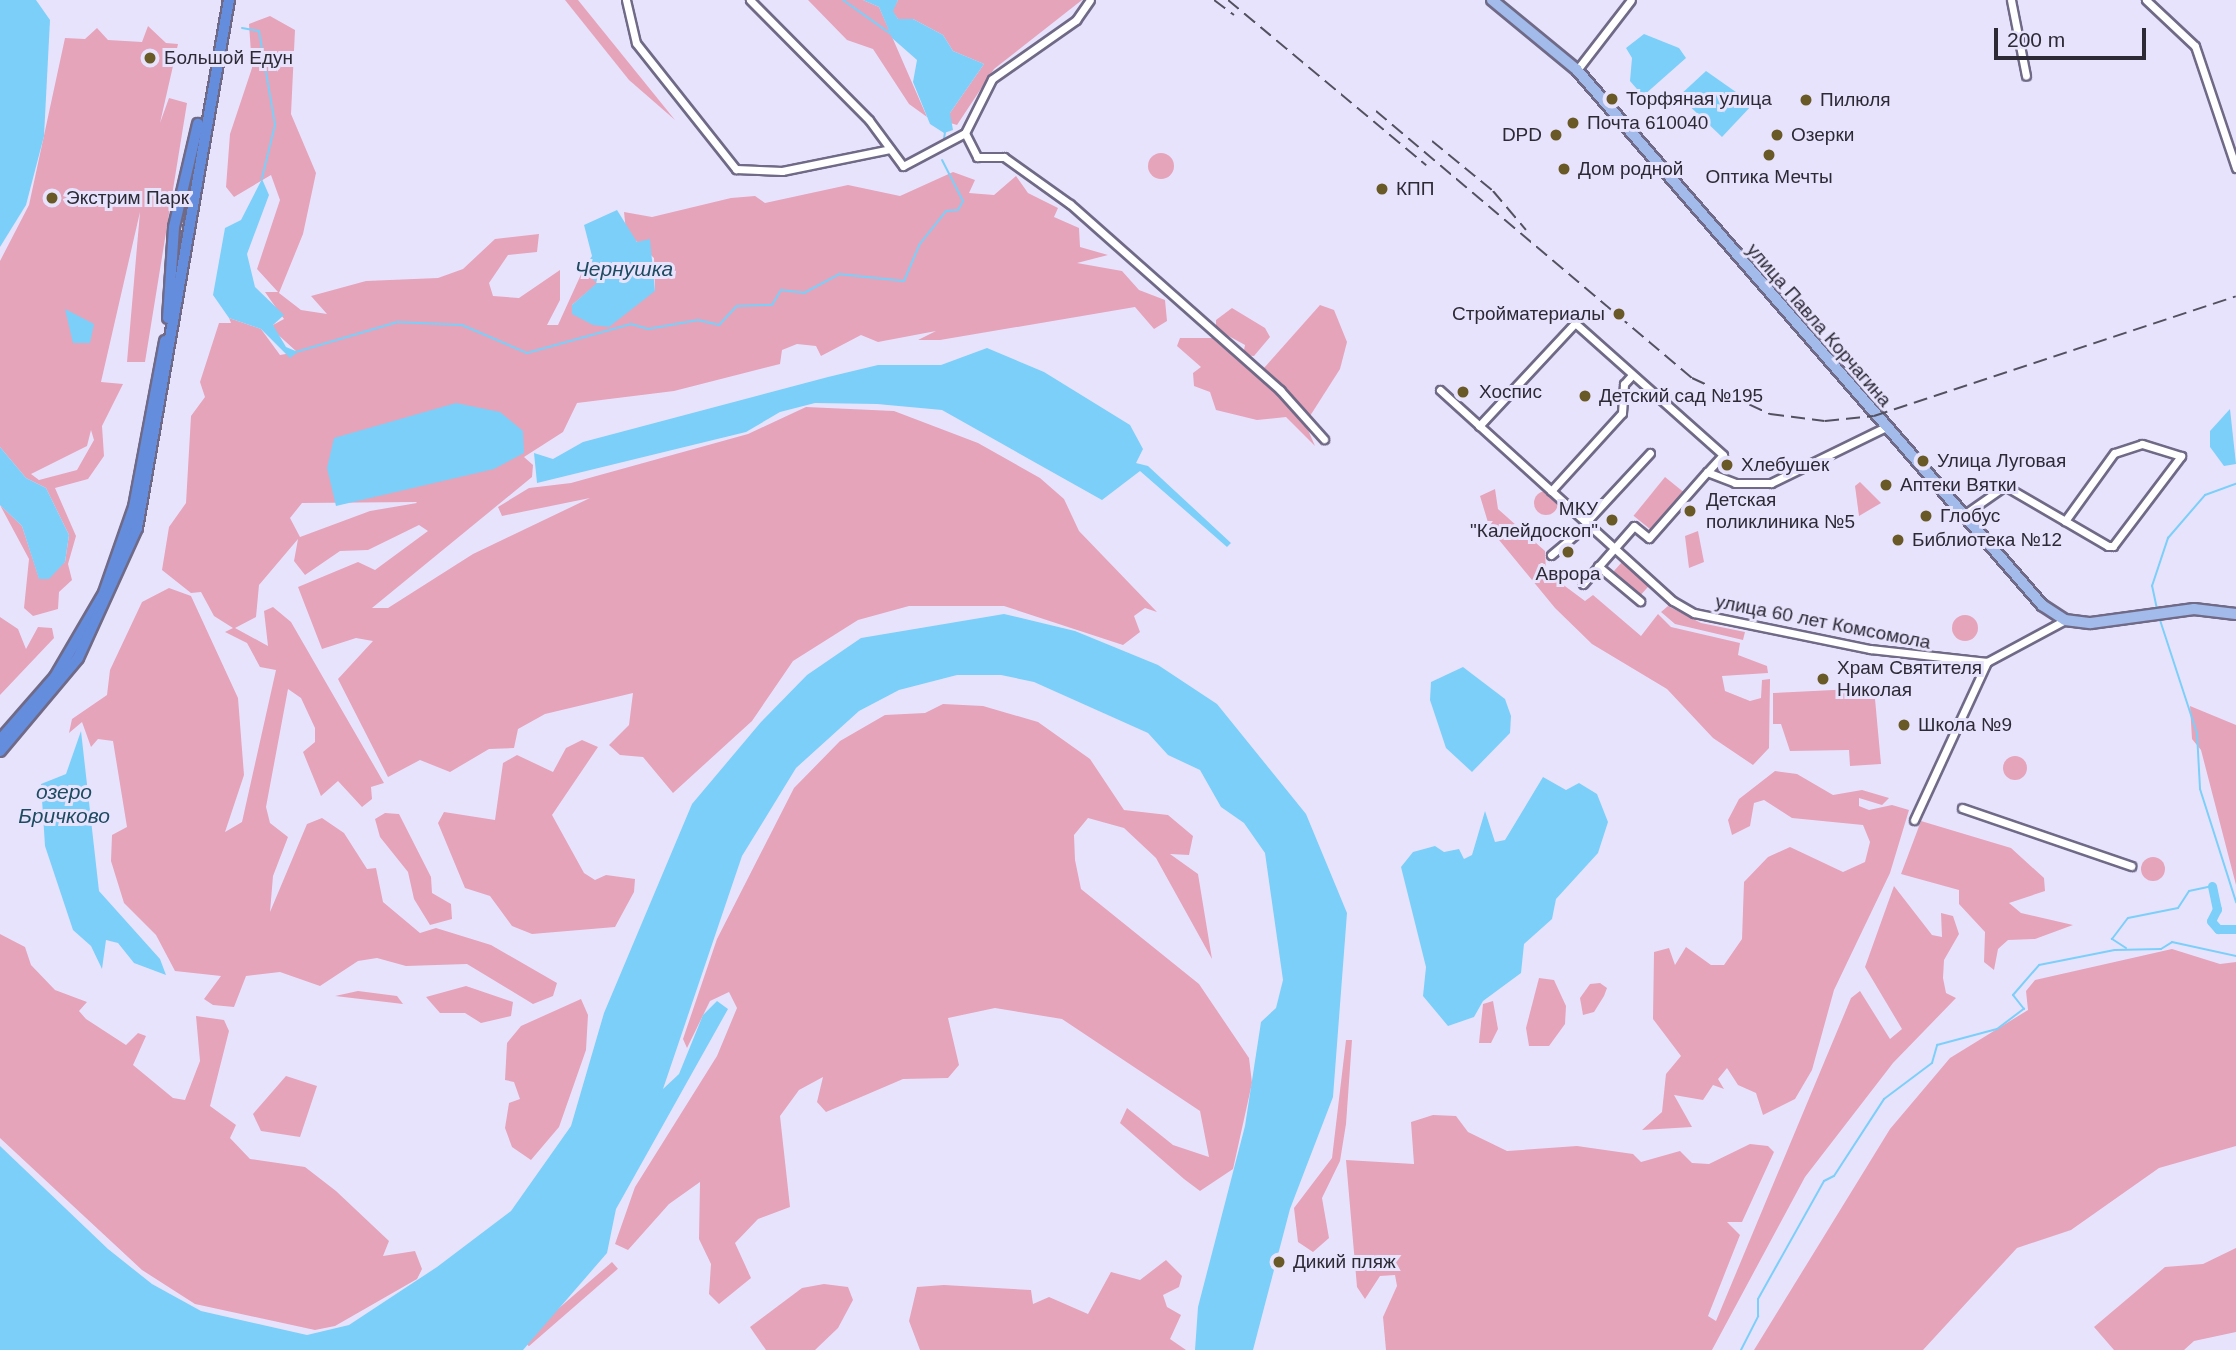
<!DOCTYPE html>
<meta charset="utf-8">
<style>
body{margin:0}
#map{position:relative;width:2236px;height:1350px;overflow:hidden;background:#e8e3fd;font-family:Arial,sans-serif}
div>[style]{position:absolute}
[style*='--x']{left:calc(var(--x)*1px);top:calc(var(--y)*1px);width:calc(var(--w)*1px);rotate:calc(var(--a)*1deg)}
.green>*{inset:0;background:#e5a4ba;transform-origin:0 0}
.round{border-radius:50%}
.water>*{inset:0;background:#7ccff8}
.stream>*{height:2px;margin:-1px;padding:0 1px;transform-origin:1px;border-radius:1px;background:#7ccff8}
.river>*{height:9px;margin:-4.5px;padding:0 4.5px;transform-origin:4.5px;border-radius:4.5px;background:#7ccff8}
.roads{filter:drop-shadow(2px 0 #706a87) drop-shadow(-2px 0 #706a87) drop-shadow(0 2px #706a87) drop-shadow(0 -2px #706a87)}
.minor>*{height:7px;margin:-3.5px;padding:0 3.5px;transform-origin:3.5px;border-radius:3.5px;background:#fff}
.major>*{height:10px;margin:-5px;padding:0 5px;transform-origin:5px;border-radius:5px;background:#a2bbeb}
.highway>*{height:10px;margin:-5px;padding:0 5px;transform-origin:5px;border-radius:5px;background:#648ddd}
.rail>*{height:2px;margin-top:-1px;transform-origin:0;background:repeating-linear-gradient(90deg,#53505f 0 14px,transparent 0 21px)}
.dots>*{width:19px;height:19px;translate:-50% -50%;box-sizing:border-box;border:4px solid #e8e3fd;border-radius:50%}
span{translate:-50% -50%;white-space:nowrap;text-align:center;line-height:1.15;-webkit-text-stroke:6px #e8e3fd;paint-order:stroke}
.poi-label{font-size:19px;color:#2d2a36}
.left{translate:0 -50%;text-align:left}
.right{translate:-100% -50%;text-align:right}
.street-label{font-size:19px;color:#2d2a36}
.water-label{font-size:21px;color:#1d4b60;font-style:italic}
.scale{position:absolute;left:1994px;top:28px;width:152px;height:32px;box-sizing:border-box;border:4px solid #2d2a36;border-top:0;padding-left:9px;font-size:21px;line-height:24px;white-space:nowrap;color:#2d2a36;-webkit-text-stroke:5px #e8e3fd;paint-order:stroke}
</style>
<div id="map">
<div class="green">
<div style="clip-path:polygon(565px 0,578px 0,675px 120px,629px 80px)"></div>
<div style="clip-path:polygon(808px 0,863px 0,879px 7px,927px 117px,909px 104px,873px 49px,847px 40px)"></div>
<div style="clip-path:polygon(898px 0,1082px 0,994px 69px,957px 125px,947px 122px,950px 113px,984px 64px,953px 51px,943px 35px,913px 19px,898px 19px,892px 11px)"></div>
<div style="clip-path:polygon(evenodd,270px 16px,295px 30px,291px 114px,316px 173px,303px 234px,279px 293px,301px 310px,327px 314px,311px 296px,366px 281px,438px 278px,463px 269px,495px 239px,539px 234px,537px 252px,508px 255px,489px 283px,493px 296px,519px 298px,560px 270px,560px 300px,547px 325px,558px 325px,583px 270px,598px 283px,572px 305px,655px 291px,654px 258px,626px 231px,624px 212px,652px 217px,731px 198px,755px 196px,765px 203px,848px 185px,900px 196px,953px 172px,975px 180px,969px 193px,994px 195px,1016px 176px,1028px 193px,1058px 208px,1054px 217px,1079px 228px,1080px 247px,1108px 255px,1077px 263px,1122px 271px,1139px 290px,1165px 300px,1167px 321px,1154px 329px,1135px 307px,940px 340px,918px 340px,936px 331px,878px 342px,861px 335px,821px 356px,816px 346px,797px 344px,782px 350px,780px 364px,674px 391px,577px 403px,563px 432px,524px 457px,533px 465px,532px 477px,372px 608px,388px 608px,473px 554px,590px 498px,502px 516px,498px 507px,529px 488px,571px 483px,748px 434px,806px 407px,894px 411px,978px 443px,1040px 478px,1064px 499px,1079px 531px,1157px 612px,1145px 608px,1134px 616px,1140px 632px,1123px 645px,1004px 606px,909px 606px,858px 620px,793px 661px,752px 721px,673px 793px,643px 757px,620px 755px,609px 745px,629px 725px,633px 693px,545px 714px,518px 729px,514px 748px,489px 749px,450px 772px,420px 760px,388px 777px,338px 679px,373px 641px,356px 638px,322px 649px,298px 587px,358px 562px,375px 570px,428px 531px,419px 525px,368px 550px,340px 551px,305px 575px,294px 561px,298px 539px,259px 585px,256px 617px,235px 628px,268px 646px,264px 611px,273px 607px,291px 622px,384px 783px,371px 787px,372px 799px,362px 807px,338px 781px,321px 796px,303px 752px,315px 742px,315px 728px,301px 698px,288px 689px,266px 807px,270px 823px,288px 837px,273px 876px,270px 912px,307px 824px,322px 818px,344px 833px,367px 869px,376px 868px,383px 902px,420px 933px,436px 928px,491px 945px,557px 983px,553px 996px,533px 1004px,467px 964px,406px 966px,377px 958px,358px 961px,320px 986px,280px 972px,246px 976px,234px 1007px,213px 1005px,204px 999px,221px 976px,175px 971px,156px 935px,124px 903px,111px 861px,112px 835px,127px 827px,113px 741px,98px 739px,91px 747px,82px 722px,69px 733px,72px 719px,107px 695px,110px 670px,142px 602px,169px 588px,191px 596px,238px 698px,244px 775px,225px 832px,242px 822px,276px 670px,260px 667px,247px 643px,225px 632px,233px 628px,214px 616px,201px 592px,191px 593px,162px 570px,169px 527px,186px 503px,191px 416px,205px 397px,200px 382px,219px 323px,231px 323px,229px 318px,261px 329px,280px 355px,297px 352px,274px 331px,273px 325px,284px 319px,265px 292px,278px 292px,257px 269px,280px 200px,271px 175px,234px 197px,226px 187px,230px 134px,252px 68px,249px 24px,270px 16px,302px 503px,416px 502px,417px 503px,370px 511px,300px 537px,290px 518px,302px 503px)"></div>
<div style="clip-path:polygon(evenodd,148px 26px,166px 43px,178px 44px,160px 123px,169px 98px,187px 103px,145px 362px,127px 362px,140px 212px,101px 382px,123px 384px,102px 426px,104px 456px,88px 479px,55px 488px,76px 536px,68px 564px,72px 580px,59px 592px,58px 609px,33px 616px,24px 608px,29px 559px,0 505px,22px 526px,39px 578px,65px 562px,69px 535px,46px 488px,26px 478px,0 447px,0 261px,29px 205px,65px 38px,85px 39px,97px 28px,108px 40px,142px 42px,148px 26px,91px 430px,94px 440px,77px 470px,39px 480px,31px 474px,87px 446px,91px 430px)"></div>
<div class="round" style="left:1148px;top:153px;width:26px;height:26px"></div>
<div style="clip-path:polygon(1320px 305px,1334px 310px,1347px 342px,1340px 369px,1310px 416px,1264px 368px)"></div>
<div style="clip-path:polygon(1232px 308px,1265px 328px,1270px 337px,1254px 356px,1243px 355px,1245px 345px,1216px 329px,1216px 320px)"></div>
<div style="clip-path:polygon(1180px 338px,1214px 338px,1280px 396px,1305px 423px,1315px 446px,1286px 417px,1257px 420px,1216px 410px,1210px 392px,1194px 386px,1193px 373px,1201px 367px,1177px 346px)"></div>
<div style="left:1665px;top:477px;width:27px;height:50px;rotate:39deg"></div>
<div style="clip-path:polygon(1860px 482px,1881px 503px,1859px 516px,1855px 486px)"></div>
<div style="clip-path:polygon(1495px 489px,1498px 509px,1545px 551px,1546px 572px,1585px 601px,1593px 595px,1641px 636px,1658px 614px,1671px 627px,1740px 643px,1738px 655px,1767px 666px,1768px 673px,1722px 676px,1725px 691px,1750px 701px,1761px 698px,1762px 680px,1770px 679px,1769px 748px,1753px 765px,1713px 738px,1667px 689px,1592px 644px,1555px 608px,1490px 529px,1480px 496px)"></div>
<div class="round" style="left:1534px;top:491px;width:24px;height:24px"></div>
<div style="clip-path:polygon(1698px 531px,1704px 562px,1689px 568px,1685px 536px)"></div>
<div style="left:1622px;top:562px;width:36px;height:16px;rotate:42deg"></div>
<div style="clip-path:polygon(1668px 606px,1701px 623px,1745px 632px,1743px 640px,1675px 624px,1661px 612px)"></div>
<div class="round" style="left:1952px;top:615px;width:26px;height:26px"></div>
<div style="clip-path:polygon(0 617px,18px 629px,26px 649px,38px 627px,52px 628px,54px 638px,0 695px)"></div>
<div style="clip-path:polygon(1874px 688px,1881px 764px,1850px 766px,1849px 750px,1790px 751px,1781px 724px,1773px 724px,1773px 693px)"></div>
<div style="clip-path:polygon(943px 704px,983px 706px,1038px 722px,1090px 759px,1124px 810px,1168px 815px,1193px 836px,1189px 855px,1170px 854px,1198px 874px,1212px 959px,1156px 858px,1124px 828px,1088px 818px,1074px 835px,1075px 860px,1081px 889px,1199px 984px,1249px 1058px,1252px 1083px,1233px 1169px,1200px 1191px,1184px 1179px,1120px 1123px,1127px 1108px,1173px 1145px,1209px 1157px,1200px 1111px,1062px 1019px,995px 1008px,948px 1018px,959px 1065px,948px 1078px,903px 1079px,826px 1112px,817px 1102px,823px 1077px,799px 1090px,780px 1116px,790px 1207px,758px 1219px,735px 1243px,751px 1278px,719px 1304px,709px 1294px,711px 1264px,699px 1239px,700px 1182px,669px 1204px,628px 1250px,615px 1244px,635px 1187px,717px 1056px,737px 1008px,729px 992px,710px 1001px,687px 1048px,683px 1039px,717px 939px,794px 788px,840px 741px,885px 715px,925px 713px)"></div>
<div style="clip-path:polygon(2190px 706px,2236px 725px,2236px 885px,2201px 750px,2192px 739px)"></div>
<div style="clip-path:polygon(582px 740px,598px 747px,552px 815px,584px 873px,595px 880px,606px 875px,635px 879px,634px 892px,615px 927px,532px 934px,512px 926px,490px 896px,465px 888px,438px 823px,444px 812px,495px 820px,503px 763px,517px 755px,553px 772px,566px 748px)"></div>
<div class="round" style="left:2003px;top:756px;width:24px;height:24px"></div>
<div style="clip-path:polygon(1775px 771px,1797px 774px,1833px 795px,1862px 790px,1889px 798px,1882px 805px,1859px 798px,1859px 806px,1869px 810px,1892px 805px,1909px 810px,1890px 873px,1834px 990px,1812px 1070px,1795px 1099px,1763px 1115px,1756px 1093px,1738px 1085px,1727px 1068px,1718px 1079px,1724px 1089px,1713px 1085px,1703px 1100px,1674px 1095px,1692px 1127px,1642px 1130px,1662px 1112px,1666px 1074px,1681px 1056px,1653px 1019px,1654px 952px,1669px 948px,1675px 965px,1686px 947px,1711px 965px,1724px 965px,1742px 939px,1744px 882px,1768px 857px,1790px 847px,1843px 872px,1865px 862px,1870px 842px,1863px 825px,1792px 818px,1764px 800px,1754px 803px,1750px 826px,1732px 835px,1728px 820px,1739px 799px)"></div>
<div style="clip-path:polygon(385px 813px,399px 814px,431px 877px,432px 893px,451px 904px,452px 919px,430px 925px,414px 899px,408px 872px,380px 837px,375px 819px)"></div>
<div style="clip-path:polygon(1921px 821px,2011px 848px,2044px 878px,2045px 891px,2009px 903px,2021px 913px,2073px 925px,2035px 939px,2008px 940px,1998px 949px,1994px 970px,1984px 962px,1985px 932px,1959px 904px,1959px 890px,1901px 874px)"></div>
<div class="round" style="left:2141px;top:857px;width:24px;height:24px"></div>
<div style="clip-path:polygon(1894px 886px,1932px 935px,1942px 937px,1941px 913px,1953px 916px,1959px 934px,1944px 960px,1943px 978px,1946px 993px,1956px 998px,1893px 1063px,1805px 1177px,1712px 1350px,1386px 1350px,1383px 1317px,1397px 1286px,1395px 1275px,1380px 1276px,1365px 1299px,1357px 1287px,1346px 1160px,1414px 1164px,1411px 1122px,1433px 1115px,1456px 1116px,1468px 1132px,1507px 1151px,1577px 1146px,1633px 1154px,1641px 1162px,1680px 1151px,1692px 1163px,1709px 1164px,1750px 1144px,1768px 1146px,1774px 1152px,1742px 1222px,1727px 1222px,1740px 1235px,1708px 1316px,1716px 1321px,1851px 998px,1860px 991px,1890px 1039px,1902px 1029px,1865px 967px)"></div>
<div style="clip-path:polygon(0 934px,25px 947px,31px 965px,55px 990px,87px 1002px,79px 1011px,86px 1019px,126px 1045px,138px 1033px,146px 1036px,133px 1065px,173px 1098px,185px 1100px,200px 1061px,196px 1016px,224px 1020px,229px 1031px,210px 1106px,236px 1125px,230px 1138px,250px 1159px,305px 1167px,336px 1191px,389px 1241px,383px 1256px,415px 1251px,422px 1269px,417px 1279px,335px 1326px,315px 1330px,195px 1304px,142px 1270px,0 1138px)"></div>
<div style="clip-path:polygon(2172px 949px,2220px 964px,2236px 962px,2236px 1146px,2159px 1168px,2071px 1230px,2017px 1248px,1923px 1350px,1754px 1350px,1890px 1129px,1950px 1058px,2028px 1010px,2026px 991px,2035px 980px)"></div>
<div style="clip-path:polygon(1539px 978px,1554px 980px,1566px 1006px,1565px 1024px,1549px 1046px,1529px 1046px,1526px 1028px)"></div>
<div style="clip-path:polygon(1600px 983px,1607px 988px,1604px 996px,1594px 1012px,1583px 1015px,1580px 998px,1590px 984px)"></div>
<div style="clip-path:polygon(466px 986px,513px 1002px,511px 1016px,481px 1023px,465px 1013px,440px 1013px,426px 997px)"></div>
<div style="clip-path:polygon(358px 991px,397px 996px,403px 1004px,335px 996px)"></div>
<div style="clip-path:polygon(581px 999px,588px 1015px,586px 1050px,559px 1127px,531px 1160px,512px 1147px,505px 1128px,509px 1103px,520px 1099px,514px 1082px,505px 1080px,507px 1043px,521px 1026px)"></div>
<div style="clip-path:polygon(1493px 1001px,1498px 1029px,1491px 1043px,1479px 1043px,1483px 1004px)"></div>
<div style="clip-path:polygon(1346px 1040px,1352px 1040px,1346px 1124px,1340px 1161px,1322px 1198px,1329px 1238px,1313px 1252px,1298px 1242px,1294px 1208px,1332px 1158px)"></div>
<div style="clip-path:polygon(286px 1076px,317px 1086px,300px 1137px,261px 1131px,253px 1114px)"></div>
<div style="clip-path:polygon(2236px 1248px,2236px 1332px,2194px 1341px,2184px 1350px,2114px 1350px,2094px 1327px,2165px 1267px,2203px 1264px)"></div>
<div style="clip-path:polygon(1166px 1260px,1182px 1276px,1179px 1287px,1163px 1295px,1167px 1307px,1181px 1315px,1170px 1339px,1186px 1350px,920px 1350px,909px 1321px,917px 1287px,944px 1285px,1031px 1290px,1033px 1304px,1049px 1297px,1088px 1314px,1111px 1272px,1140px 1280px)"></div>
<div style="left:612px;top:1262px;width:9px;height:118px;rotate:49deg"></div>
<div style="clip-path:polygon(824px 1284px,848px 1287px,853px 1300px,838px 1328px,815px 1350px,766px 1350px,750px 1327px,802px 1288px)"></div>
</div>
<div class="water">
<div style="clip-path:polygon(0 0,36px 0,50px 20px,44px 136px,26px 205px,0 247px)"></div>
<div style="clip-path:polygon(863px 0,898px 0,893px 11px,898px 19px,913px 19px,943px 35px,953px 51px,984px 64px,950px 113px,953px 130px,944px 133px,930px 124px,913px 82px,917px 60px,892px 38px,879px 7px)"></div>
<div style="clip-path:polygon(1644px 34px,1679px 48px,1686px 58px,1643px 96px,1630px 81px,1632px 58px,1626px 48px)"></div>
<div style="clip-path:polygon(1706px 71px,1753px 104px,1722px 137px,1679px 96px)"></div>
<div style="clip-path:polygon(262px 179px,269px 195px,247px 254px,255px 287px,284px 315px,273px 325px,286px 347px,298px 352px,290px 358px,261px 329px,229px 318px,213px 295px,225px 228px,241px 220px)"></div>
<div style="clip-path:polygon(617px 210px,637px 242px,650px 239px,655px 291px,609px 327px,593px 325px,572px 314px,572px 305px,597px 283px,583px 270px,592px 256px,584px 225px)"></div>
<div style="clip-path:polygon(65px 309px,94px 324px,90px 343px,73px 343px)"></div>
<div style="clip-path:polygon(987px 348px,1044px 372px,1130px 425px,1143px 449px,1136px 463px,1148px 466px,1231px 543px,1227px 547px,1140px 471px,1102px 500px,942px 410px,877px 404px,815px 403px,780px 412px,746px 432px,537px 483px,534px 453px,553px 459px,583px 442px,828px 377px,878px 365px,941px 365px)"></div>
<div style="clip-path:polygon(456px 403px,500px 412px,523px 431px,524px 453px,494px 469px,336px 506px,327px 468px,334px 438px)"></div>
<div style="clip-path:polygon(2230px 409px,2236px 464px,2224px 466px,2210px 447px,2210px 431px)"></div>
<div style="clip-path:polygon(0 447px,26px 478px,46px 488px,69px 535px,65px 562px,49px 579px,39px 579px,22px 526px,0 505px)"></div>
<div style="clip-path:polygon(1004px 614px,1075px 631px,1158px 665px,1217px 704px,1306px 814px,1347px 913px,1333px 1097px,1290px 1209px,1253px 1350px,1195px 1350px,1198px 1307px,1245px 1126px,1261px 1022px,1276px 1008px,1283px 980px,1265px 853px,1244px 823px,1221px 807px,1200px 770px,1168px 755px,1148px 733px,1034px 682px,1001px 675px,957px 675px,899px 690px,859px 711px,796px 768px,742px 856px,663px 1089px,679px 1074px,703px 1015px,717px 1001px,728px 1009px,616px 1209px,607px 1253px,523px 1350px,0 1350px,0 1146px,108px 1249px,152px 1284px,201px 1311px,307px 1335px,349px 1325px,437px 1267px,511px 1211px,571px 1126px,604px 1013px,692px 804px,761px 722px,807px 675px,861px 638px)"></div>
<div style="clip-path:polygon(1463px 667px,1505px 699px,1511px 716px,1510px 733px,1472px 772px,1446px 748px,1430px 700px,1431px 682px)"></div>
<div style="clip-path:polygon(81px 731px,99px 891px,160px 959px,166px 975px,134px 963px,118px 943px,106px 940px,102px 969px,91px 946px,73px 930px,45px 846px,41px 784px,66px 774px)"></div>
<div style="clip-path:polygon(1543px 777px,1566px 790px,1579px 783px,1597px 794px,1608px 822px,1598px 853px,1556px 899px,1552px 919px,1524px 944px,1521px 973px,1483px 1001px,1474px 1017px,1448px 1026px,1423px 996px,1426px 967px,1401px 867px,1413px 852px,1435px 846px,1444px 852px,1459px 849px,1464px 859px,1472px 855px,1485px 811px,1495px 842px,1505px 840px)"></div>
</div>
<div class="stream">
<div style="--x:843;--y:0;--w:59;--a:35.3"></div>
<div style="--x:242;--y:28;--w:17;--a:10"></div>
<div style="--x:259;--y:31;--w:95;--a:80.3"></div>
<div style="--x:275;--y:125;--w:55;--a:103.8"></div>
<div style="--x:944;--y:139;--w:7;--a:-82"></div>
<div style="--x:296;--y:352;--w:105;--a:-16.5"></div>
<div style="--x:397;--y:322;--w:65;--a:2.6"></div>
<div style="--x:462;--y:325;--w:71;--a:23.3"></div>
<div style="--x:527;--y:353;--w:108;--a:-15.6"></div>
<div style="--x:631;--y:324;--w:18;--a:16"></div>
<div style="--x:648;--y:329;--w:51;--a:-10.2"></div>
<div style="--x:698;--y:320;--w:22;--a:13"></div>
<div style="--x:719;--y:325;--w:26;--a:-47"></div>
<div style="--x:737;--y:306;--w:35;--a:-2"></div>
<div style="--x:772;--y:305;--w:17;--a:-59"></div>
<div style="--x:781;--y:290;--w:23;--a:7"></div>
<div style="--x:804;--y:293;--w:40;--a:-28"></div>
<div style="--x:839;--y:274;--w:65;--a:6.1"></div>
<div style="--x:904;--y:281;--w:39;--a:-67"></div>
<div style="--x:919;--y:245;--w:43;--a:-51.5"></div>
<div style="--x:946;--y:211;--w:12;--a:-5"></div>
<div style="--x:958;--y:210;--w:10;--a:-61"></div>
<div style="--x:963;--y:201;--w:46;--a:-117.1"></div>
<div style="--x:2157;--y:609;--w:24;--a:-102"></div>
<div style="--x:2152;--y:586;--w:51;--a:-71.6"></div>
<div style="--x:2168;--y:538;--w:57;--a:-49.3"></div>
<div style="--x:2205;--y:495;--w:33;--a:-20"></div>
<div style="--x:2159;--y:617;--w:122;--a:71.9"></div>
<div style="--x:2197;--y:733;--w:56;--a:86.9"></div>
<div style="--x:2200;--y:789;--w:119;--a:72.3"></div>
<div style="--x:2126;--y:948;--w:17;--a:-147"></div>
<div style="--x:2112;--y:939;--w:26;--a:-53"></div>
<div style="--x:2128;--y:918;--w:51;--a:-11.3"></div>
<div style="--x:2178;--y:908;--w:20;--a:-57"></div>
<div style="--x:2189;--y:891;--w:24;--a:-12"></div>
<div style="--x:1741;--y:1350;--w:38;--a:-63"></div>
<div style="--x:1758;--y:1316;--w:17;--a:-90"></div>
<div style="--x:1758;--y:1299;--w:135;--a:-60.8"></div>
<div style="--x:1824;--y:1181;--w:11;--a:-27"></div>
<div style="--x:1834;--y:1176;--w:92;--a:-57"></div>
<div style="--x:1884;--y:1099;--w:60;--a:-36.9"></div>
<div style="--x:1932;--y:1063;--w:19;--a:-74"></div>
<div style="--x:1937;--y:1045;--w:62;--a:-14.9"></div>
<div style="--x:1997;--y:1029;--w:34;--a:-37"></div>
<div style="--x:2024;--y:1009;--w:18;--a:-128"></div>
<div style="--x:2013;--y:995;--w:40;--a:-49"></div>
<div style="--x:2039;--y:965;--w:77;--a:-11.2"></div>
<div style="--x:2115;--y:950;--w:46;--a:-1.2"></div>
<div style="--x:2161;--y:949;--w:13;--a:-32"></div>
<div style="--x:2172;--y:942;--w:66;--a:12.3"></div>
</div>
<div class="river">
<div style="--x:2212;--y:886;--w:24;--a:78"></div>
<div style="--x:2217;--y:909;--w:13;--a:117"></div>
<div style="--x:2211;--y:921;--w:11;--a:49"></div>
<div style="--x:2218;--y:929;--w:18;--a:0"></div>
</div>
<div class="roads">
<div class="minor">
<div style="--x:626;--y:0;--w:44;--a:76.9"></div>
<div style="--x:636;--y:43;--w:161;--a:51.6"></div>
<div style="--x:736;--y:169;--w:46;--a:2.5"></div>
<div style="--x:782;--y:171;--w:110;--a:-11.5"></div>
<div style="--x:750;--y:0;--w:169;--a:45.2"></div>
<div style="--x:869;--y:120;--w:57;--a:53.5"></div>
<div style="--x:903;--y:166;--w:70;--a:-28"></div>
<div style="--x:965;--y:133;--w:27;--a:63"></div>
<div style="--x:977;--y:157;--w:27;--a:0"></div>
<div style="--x:1004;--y:157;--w:81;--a:35.5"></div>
<div style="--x:1070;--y:204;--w:281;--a:41.5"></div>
<div style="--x:1280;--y:390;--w:66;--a:48.1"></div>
<div style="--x:2011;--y:0;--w:77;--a:78.8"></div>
<div style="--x:2146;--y:0;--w:67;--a:43.2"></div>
<div style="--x:2195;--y:46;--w:129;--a:71.4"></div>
<div style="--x:1577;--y:70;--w:88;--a:-52.4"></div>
<div style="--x:965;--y:133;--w:60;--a:-63.4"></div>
<div style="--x:992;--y:79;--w:103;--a:-35.1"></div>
<div style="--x:1076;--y:20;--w:24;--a:-55"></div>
<div style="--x:1440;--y:390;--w:314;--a:42.2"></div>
<div style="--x:1673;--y:601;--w:24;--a:30"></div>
<div style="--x:1694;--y:613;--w:180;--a:11.6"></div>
<div style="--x:1870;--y:649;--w:118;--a:6.3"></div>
<div style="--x:1987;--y:662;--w:89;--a:-28.3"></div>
<div style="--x:1479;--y:426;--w:141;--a:-47"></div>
<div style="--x:1575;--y:323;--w:198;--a:41.7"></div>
<div style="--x:1723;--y:455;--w:23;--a:133"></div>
<div style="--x:1707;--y:472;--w:30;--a:21"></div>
<div style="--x:1735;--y:483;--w:36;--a:0"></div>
<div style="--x:1771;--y:483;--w:126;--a:-26"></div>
<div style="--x:1551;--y:491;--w:105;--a:-47.7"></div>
<div style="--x:1622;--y:413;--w:29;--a:-86"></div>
<div style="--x:1624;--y:384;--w:12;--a:-48"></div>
<div style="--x:1962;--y:516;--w:52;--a:-34.9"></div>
<div style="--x:2005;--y:486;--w:119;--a:30.2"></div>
<div style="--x:2108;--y:546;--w:5;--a:0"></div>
<div style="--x:2113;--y:546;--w:113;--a:-52.9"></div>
<div style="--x:2181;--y:456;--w:41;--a:-162.9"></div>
<div style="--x:2142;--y:444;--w:29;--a:162"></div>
<div style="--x:2114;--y:453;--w:84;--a:125.8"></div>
<div style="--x:1586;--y:522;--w:94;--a:-47.2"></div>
<div style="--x:1551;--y:555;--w:48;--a:-40"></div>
<div style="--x:1598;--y:566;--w:55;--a:39.8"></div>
<div style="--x:1583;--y:584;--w:77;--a:-48.7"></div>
<div style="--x:1634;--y:526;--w:19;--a:39"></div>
<div style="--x:1649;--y:538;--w:88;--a:-48.7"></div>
<div style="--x:1962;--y:808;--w:179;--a:18.9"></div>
<div style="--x:1914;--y:820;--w:174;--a:-65.2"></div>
</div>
<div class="major">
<div style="--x:1492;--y:0;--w:110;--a:39.5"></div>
<div style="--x:1577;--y:70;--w:709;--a:49"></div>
<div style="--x:2042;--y:605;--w:27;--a:33"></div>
<div style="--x:2065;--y:620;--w:26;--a:7"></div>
<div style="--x:2091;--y:623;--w:104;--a:-7.7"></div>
<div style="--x:2194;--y:609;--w:42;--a:6.8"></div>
</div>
<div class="highway">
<div style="--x:168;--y:318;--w:91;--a:-86.2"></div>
<div style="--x:174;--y:227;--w:106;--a:-76.9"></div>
<div style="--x:0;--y:740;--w:84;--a:-48.9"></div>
<div style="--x:55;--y:677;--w:97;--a:-59.7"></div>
<div style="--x:104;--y:593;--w:91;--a:-70.8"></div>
<div style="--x:134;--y:507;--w:169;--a:-79.4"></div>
<div style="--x:0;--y:751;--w:121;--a:-50"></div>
<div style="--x:78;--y:658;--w:143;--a:-65.6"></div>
<div style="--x:137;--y:528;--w:536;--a:-80.12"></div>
</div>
</div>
<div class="rail">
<div style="--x:1214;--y:0;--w:25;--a:37"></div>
<div style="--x:1228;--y:0;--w:258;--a:39.8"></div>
<div style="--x:1376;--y:111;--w:414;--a:40.2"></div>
<div style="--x:1692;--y:378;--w:86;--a:24.8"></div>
<div style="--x:1770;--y:414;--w:55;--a:7.3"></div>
<div style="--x:1825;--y:421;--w:49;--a:-5.8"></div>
<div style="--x:1874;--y:416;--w:381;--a:-18.3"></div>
<div style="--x:1432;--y:141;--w:79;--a:39.3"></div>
<div style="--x:1493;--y:191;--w:51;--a:49.8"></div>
</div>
<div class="dots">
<div style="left:150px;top:58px;background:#695927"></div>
<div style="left:1612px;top:99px;background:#695927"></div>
<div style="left:1806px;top:100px;background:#695927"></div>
<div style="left:1573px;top:123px;background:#695927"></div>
<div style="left:1556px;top:135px;background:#695927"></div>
<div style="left:1777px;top:135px;background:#695927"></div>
<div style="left:1769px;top:155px;background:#695927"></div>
<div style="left:1564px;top:169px;background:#695927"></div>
<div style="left:1382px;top:189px;background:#695927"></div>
<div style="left:52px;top:198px;background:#695927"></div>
<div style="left:1619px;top:314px;background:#695927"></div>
<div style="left:1463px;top:392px;background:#695927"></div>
<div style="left:1585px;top:396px;background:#695927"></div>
<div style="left:1923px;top:461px;background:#695927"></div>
<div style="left:1727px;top:465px;background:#695927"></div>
<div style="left:1886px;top:485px;background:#695927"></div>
<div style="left:1690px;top:511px;background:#695927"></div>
<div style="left:1926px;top:516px;background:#695927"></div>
<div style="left:1612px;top:520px;background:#695927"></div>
<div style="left:1898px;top:540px;background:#695927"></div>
<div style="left:1568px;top:552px;background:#695927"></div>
<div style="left:1823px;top:679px;background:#695927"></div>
<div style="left:1904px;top:725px;background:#695927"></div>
<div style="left:1279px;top:1262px;background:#695927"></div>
</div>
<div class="poi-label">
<span class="left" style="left:164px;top:58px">Большой Едун</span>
<span class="left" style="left:1626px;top:99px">Торфяная улица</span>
<span class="left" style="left:1820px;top:100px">Пилюля</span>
<span class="left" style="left:1587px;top:123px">Почта 610040</span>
<span class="right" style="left:1542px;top:135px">DPD</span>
<span class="left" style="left:1791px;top:135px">Озерки</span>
<span class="left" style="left:1578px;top:169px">Дом родной</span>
<span style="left:1769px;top:177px">Оптика Мечты</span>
<span class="left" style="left:1396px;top:189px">КПП</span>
<span class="left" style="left:66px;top:198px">Экстрим Парк</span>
<span class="right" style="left:1605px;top:314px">Стройматериалы</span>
<span class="left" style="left:1479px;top:392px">Хоспис</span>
<span class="left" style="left:1599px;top:396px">Детский сад №195</span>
<span class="left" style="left:1937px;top:461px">Улица Луговая</span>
<span class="left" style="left:1741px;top:465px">Хлебушек</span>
<span class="left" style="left:1900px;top:485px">Аптеки Вятки</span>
<span class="left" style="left:1706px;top:511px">Детская<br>поликлиника №5</span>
<span class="right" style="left:1598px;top:520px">МКУ<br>"Калейдоскоп"</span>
<span class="left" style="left:1940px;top:516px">Глобус</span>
<span class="left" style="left:1912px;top:540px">Библиотека №12</span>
<span style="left:1568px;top:574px">Аврора</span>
<span class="left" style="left:1837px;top:679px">Храм Святителя<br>Николая</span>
<span class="left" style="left:1918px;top:725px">Школа №9</span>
<span class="left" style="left:1293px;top:1262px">Дикий пляж</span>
</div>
<div class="street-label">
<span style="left:1819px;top:325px;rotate:49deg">улица Павла Корчагина</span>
<span style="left:1823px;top:622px;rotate:11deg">улица 60 лет Комсомола</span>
</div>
<div class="water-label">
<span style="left:624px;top:269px">Чернушка</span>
<span style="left:64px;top:804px">озеро<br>Бричково</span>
</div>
<div class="scale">200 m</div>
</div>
